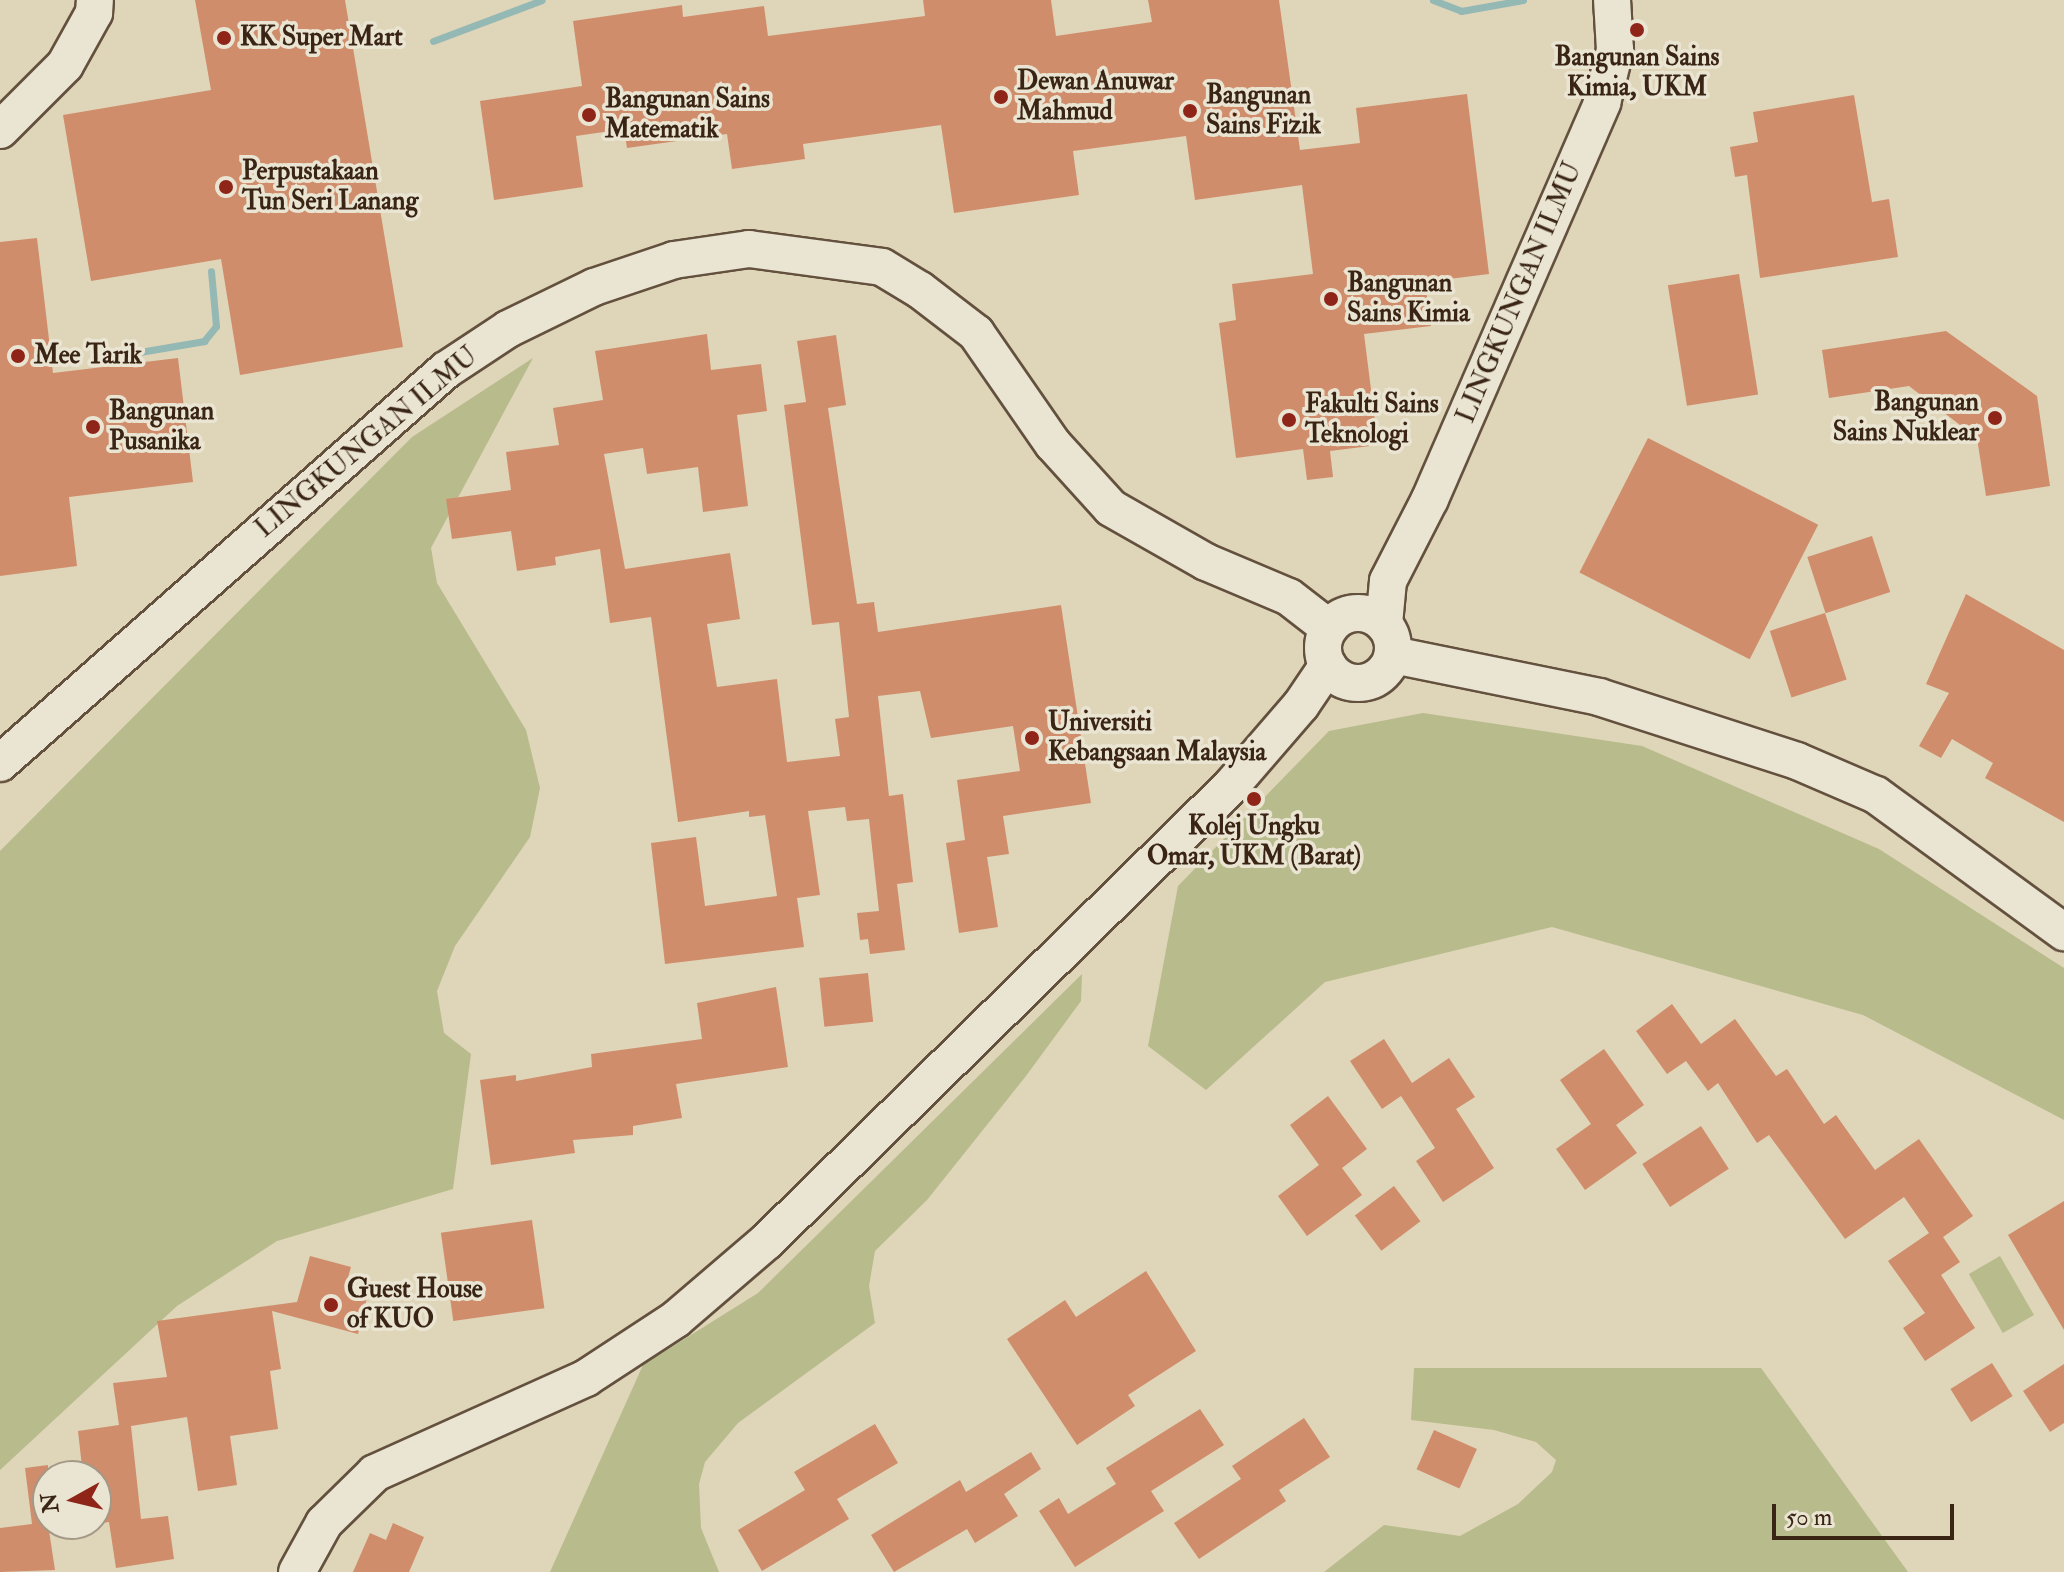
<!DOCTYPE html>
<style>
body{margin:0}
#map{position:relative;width:2064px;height:1572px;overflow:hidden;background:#dfd5b9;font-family:"IM FELL Double Pica",serif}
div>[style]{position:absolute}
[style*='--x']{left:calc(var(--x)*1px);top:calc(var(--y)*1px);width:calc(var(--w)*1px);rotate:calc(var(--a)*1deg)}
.green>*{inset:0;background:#b8bb8b;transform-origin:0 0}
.stream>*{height:7px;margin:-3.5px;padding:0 3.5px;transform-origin:3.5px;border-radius:3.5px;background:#94b8b4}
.building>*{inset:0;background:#d08d6b;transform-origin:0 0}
.roads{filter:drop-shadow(2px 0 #63513e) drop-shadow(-2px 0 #63513e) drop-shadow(0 2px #63513e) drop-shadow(0 -2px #63513e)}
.minor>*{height:36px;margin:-18px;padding:0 18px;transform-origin:18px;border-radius:18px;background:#eae4d2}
.minor>.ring{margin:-18px;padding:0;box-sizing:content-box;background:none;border:36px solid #eae4d2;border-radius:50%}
.dots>*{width:22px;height:22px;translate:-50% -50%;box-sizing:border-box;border:4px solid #eae4d2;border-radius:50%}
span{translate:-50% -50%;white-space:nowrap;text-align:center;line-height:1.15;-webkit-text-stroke:7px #eae4d2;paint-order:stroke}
.poi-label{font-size:26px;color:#3a2515;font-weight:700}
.left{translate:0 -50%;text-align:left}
.right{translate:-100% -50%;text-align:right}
.street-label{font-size:26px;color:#3a2515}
.north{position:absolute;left:32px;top:1460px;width:80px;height:80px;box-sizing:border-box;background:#eae4d2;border:2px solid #a49886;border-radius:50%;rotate:262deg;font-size:22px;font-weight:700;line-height:32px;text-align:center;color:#3a2515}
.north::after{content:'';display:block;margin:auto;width:28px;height:36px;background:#8f2418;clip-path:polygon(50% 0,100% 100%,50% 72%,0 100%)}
.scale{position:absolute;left:1772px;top:1504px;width:182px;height:36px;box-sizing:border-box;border:4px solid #3a2515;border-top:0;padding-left:10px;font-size:24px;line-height:28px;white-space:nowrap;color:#3a2515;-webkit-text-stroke:6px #eae4d2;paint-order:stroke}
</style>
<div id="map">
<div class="green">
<div style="clip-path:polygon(533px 358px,431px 548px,437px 583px,526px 730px,540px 788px,530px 837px,455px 946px,437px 991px,444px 1033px,471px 1054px,453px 1189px,277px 1241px,177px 1306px,0 1470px,0 851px,412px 437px)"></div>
<div style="clip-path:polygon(1423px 713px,1642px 746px,1879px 849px,2064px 968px,2064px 1120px,1863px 1015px,1552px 927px,1325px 982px,1206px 1090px,1148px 1046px,1178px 886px,1329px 731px)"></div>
<div style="clip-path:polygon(1082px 974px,1081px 1001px,1026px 1076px,927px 1200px,875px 1251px,869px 1286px,875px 1323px,738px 1423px,705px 1462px,699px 1484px,701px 1528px,719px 1572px,550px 1572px,643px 1365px,758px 1293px)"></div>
<div style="left:2000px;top:1256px;width:68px;height:36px;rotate:60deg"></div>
<div style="clip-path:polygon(1414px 1368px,1761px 1368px,1908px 1572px,1324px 1572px,1384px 1525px,1460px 1536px,1518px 1504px,1552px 1472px,1556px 1460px,1536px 1442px,1494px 1430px,1411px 1420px)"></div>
</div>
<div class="stream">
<div style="--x:1433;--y:0;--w:30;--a:21"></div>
<div style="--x:1461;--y:11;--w:63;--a:-10.1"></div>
<div style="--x:433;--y:41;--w:116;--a:-20.6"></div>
<div style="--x:99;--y:359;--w:107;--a:-9.7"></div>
<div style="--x:204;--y:341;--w:19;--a:-51"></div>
<div style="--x:216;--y:326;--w:55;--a:-95.2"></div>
</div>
<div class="building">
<div style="clip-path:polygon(195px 0,345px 0,403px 347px,240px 375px,221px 259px,91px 281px,63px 115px,211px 90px)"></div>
<div style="clip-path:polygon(923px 0,1051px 0,1056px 36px,1152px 22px,1148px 0,1279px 0,1300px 150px,1360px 143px,1356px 108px,1467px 94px,1489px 274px,1425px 282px,1431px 326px,1364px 334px,1378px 445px,1330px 451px,1333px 477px,1307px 480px,1303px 449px,1236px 458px,1219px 323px,1236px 320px,1232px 284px,1313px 274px,1302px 185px,1195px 200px,1186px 136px,1073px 151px,1079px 195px,954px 213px,941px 125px,803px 144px,805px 159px,732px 169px,727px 134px,627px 148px,624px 129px,576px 136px,583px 187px,494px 200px,480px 101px,582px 86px,573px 21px,682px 5px,683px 17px,764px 6px,768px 36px,925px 16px)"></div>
<div style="clip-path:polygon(1854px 95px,1872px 202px,1889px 199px,1898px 257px,1760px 278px,1747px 175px,1735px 177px,1730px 147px,1758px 142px,1753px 112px)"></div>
<div style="clip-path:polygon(37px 238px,53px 373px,178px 358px,193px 482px,69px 497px,77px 566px,0 576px,0 242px)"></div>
<div style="left:1739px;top:274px;width:122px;height:72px;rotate:81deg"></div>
<div style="clip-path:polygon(1946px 331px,2037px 396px,2050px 486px,1986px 496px,1977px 438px,1909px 386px,1829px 398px,1822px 350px)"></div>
<div style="clip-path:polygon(707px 334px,711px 370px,761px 364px,767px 411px,737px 415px,748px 506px,703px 512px,698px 467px,647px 474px,643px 448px,604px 454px,625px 569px,730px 553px,740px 619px,707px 624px,717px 687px,777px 679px,787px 762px,840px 756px,835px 719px,849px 717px,839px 622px,812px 625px,784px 405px,806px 402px,797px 341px,836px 335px,846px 405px,828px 408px,857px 604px,874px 602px,878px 632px,1061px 605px,1091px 803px,1003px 816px,1009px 854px,987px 857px,998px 927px,959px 933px,946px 843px,965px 840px,957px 780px,1020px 771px,1013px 726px,931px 738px,920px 691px,878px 696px,889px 796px,903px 794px,913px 882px,897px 884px,905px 950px,870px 954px,868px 939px,860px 940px,857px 913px,879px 911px,869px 819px,847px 821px,845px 807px,808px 811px,820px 895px,797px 898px,804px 947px,665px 964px,651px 843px,696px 837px,705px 906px,777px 896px,765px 815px,749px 817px,749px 811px,678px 822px,651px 617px,610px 623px,600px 549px,555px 557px,556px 565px,517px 571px,511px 531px,452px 539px,446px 499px,511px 490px,506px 452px,559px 445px,553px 408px,603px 400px,595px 351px)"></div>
<div style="left:1648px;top:438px;width:191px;height:151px;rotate:27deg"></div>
<div style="left:1872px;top:536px;width:59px;height:68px;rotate:72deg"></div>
<div style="clip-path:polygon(1966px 594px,2064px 650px,2064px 822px,1985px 778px,1993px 763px,1952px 739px,1941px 758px,1919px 746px,1949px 693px,1926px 684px)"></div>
<div style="left:1825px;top:613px;width:70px;height:58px;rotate:72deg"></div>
<div style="left:868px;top:973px;width:49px;height:49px;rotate:84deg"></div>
<div style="clip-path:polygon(776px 987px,788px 1067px,676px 1084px,682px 1118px,633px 1126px,633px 1135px,573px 1140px,575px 1153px,491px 1165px,480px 1080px,516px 1075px,516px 1081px,592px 1067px,591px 1054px,702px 1039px,697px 1003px)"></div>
<div style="clip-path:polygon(1672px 1004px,1701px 1044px,1735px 1019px,1776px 1076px,1787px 1069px,1824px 1124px,1836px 1115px,1875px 1170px,1919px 1139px,1973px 1216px,1943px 1237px,1960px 1262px,1941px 1275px,1975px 1328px,1925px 1361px,1903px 1328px,1925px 1313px,1888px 1261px,1929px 1233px,1904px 1197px,1845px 1239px,1769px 1135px,1757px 1143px,1718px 1083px,1708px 1091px,1686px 1061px,1667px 1074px,1636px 1031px)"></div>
<div style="clip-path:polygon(1384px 1039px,1412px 1083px,1449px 1058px,1475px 1097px,1456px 1109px,1494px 1168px,1443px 1202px,1416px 1161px,1435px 1148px,1401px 1096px,1382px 1109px,1350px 1061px)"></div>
<div style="clip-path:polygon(1604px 1049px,1644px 1105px,1616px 1125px,1637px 1153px,1585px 1190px,1556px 1149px,1591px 1124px,1560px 1080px)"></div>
<div style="clip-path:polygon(1328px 1096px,1367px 1149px,1342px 1168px,1362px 1195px,1307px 1236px,1278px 1196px,1319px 1165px,1290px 1125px)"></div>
<div style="left:1701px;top:1126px;width:51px;height:70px;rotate:57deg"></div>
<div style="left:1394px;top:1186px;width:44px;height:49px;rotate:53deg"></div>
<div style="clip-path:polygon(2064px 1201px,2064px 1330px,2008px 1235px)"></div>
<div style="left:532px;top:1220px;width:89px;height:92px;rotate:82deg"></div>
<div style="clip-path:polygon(310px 1256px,351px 1267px,345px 1288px,368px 1294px,358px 1334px,272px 1311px,281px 1369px,270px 1371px,278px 1429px,230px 1436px,237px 1485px,198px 1491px,187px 1417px,131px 1426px,141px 1519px,168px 1516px,174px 1559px,116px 1568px,109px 1522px,96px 1524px,96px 1476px,83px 1476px,78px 1431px,119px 1425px,113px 1383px,167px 1377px,157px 1321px,297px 1302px)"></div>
<div style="clip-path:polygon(1146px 1271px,1196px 1351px,1128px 1395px,1135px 1406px,1077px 1445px,1007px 1339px,1065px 1300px,1076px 1317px)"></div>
<div style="left:1992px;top:1363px;width:39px;height:49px;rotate:58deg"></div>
<div style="clip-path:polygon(2064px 1364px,2064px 1423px,2050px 1432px,2023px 1391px)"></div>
<div style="clip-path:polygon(1200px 1409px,1224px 1445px,1151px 1491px,1164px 1511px,1075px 1567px,1039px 1511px,1059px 1498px,1068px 1514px,1116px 1484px,1106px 1468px)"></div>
<div style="clip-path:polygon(1304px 1418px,1330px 1457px,1279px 1490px,1286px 1501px,1199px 1559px,1174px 1523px,1241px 1479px,1232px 1466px)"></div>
<div style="clip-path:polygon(875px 1424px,898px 1463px,837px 1499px,849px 1519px,762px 1571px,738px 1530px,805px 1490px,794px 1472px)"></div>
<div style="left:1434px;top:1430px;width:47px;height:43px;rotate:24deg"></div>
<div style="clip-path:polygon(1031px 1452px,1041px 1469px,1004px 1494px,1018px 1516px,975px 1543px,967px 1529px,894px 1572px,871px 1535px,960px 1480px,966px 1492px)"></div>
<div style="clip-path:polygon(48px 1465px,48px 1524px,55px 1570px,0 1572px,0 1528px,32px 1524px,25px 1468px)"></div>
<div style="clip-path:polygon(393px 1523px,424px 1537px,409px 1572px,353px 1572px,370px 1533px,386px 1540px)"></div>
</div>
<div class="roads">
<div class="minor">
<div style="--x:0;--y:130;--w:92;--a:-45"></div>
<div style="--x:65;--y:65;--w:60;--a:-60.9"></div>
<div style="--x:94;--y:13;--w:13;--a:-86"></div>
<div class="ring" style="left:1323px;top:613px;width:34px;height:34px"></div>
<div style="--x:1384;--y:624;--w:43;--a:-84.7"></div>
<div style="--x:1388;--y:581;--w:92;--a:-62.9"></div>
<div style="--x:1430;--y:499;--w:432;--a:-66.5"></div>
<div style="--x:1602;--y:103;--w:55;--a:-76.2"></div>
<div style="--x:1615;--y:50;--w:50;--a:-93.4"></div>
<div style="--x:1393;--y:655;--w:210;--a:11.5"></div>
<div style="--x:1599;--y:697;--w:208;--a:17.9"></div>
<div style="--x:1797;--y:761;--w:86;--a:23.3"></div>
<div style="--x:1876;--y:795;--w:233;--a:36.1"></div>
<div style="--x:0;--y:763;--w:594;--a:-41.39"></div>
<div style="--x:446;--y:370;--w:74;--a:-33.5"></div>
<div style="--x:508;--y:329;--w:96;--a:-26"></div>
<div style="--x:594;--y:287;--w:84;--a:-18.6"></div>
<div style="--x:674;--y:260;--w:76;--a:-8.3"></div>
<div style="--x:749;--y:249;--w:134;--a:7.7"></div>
<div style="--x:882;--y:267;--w:44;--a:31.2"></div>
<div style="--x:920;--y:290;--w:71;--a:37.5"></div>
<div style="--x:976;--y:333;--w:135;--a:55.3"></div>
<div style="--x:1053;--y:444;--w:86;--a:47.8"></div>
<div style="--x:1111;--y:508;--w:109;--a:29.6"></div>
<div style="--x:1206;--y:562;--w:90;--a:22.9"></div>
<div style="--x:1289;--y:597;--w:51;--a:37.8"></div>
<div style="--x:297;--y:1572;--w:56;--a:-61.1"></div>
<div style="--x:324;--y:1523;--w:71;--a:-44.4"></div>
<div style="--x:375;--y:1473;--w:231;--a:-24.2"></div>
<div style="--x:586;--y:1378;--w:108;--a:-33.2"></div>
<div style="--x:676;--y:1319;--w:120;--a:-40.6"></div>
<div style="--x:767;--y:1241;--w:650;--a:-44.44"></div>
<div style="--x:1231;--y:786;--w:107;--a:-49.2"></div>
<div style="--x:1301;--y:705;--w:48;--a:-56"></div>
</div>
</div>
<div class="dots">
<div style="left:1637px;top:30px;background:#8f2418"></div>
<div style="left:224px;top:38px;background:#8f2418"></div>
<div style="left:1001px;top:97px;background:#8f2418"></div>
<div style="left:1190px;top:111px;background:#8f2418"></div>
<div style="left:589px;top:115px;background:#8f2418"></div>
<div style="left:226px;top:187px;background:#8f2418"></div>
<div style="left:1331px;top:299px;background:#8f2418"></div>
<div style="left:18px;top:356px;background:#8f2418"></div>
<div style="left:1995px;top:418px;background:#8f2418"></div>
<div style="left:1289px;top:420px;background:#8f2418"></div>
<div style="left:93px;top:427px;background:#8f2418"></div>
<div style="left:1032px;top:738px;background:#8f2418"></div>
<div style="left:1254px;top:799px;background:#8f2418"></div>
<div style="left:331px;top:1305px;background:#8f2418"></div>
</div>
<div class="poi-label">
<span class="left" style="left:240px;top:38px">KK Super Mart</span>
<span style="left:1637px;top:73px">Bangunan Sains<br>Kimia, UKM</span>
<span class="left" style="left:1017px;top:97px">Dewan Anuwar<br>Mahmud</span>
<span class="left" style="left:1206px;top:111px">Bangunan<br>Sains Fizik</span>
<span class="left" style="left:605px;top:115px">Bangunan Sains<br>Matematik</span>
<span class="left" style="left:242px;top:187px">Perpustakaan<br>Tun Seri Lanang</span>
<span class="left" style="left:1347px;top:299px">Bangunan<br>Sains Kimia</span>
<span class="left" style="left:34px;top:356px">Mee Tarik</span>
<span class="right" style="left:1979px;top:418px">Bangunan<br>Sains Nuklear</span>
<span class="left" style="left:1305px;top:420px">Fakulti Sains<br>Teknologi</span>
<span class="left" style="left:109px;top:427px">Bangunan<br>Pusanika</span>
<span class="left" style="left:1048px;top:738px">Universiti<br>Kebangsaan Malaysia</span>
<span style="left:1254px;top:842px">Kolej Ungku<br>Omar, UKM (Barat)</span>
<span class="left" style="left:347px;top:1305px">Guest House<br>of KUO</span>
</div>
<div class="street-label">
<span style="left:1520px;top:293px;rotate:-67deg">LINGKUNGAN ILMU</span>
<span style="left:367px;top:443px;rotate:-40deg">LINGKUNGAN ILMU</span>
</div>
<div class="north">N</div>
<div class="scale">50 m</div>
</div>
